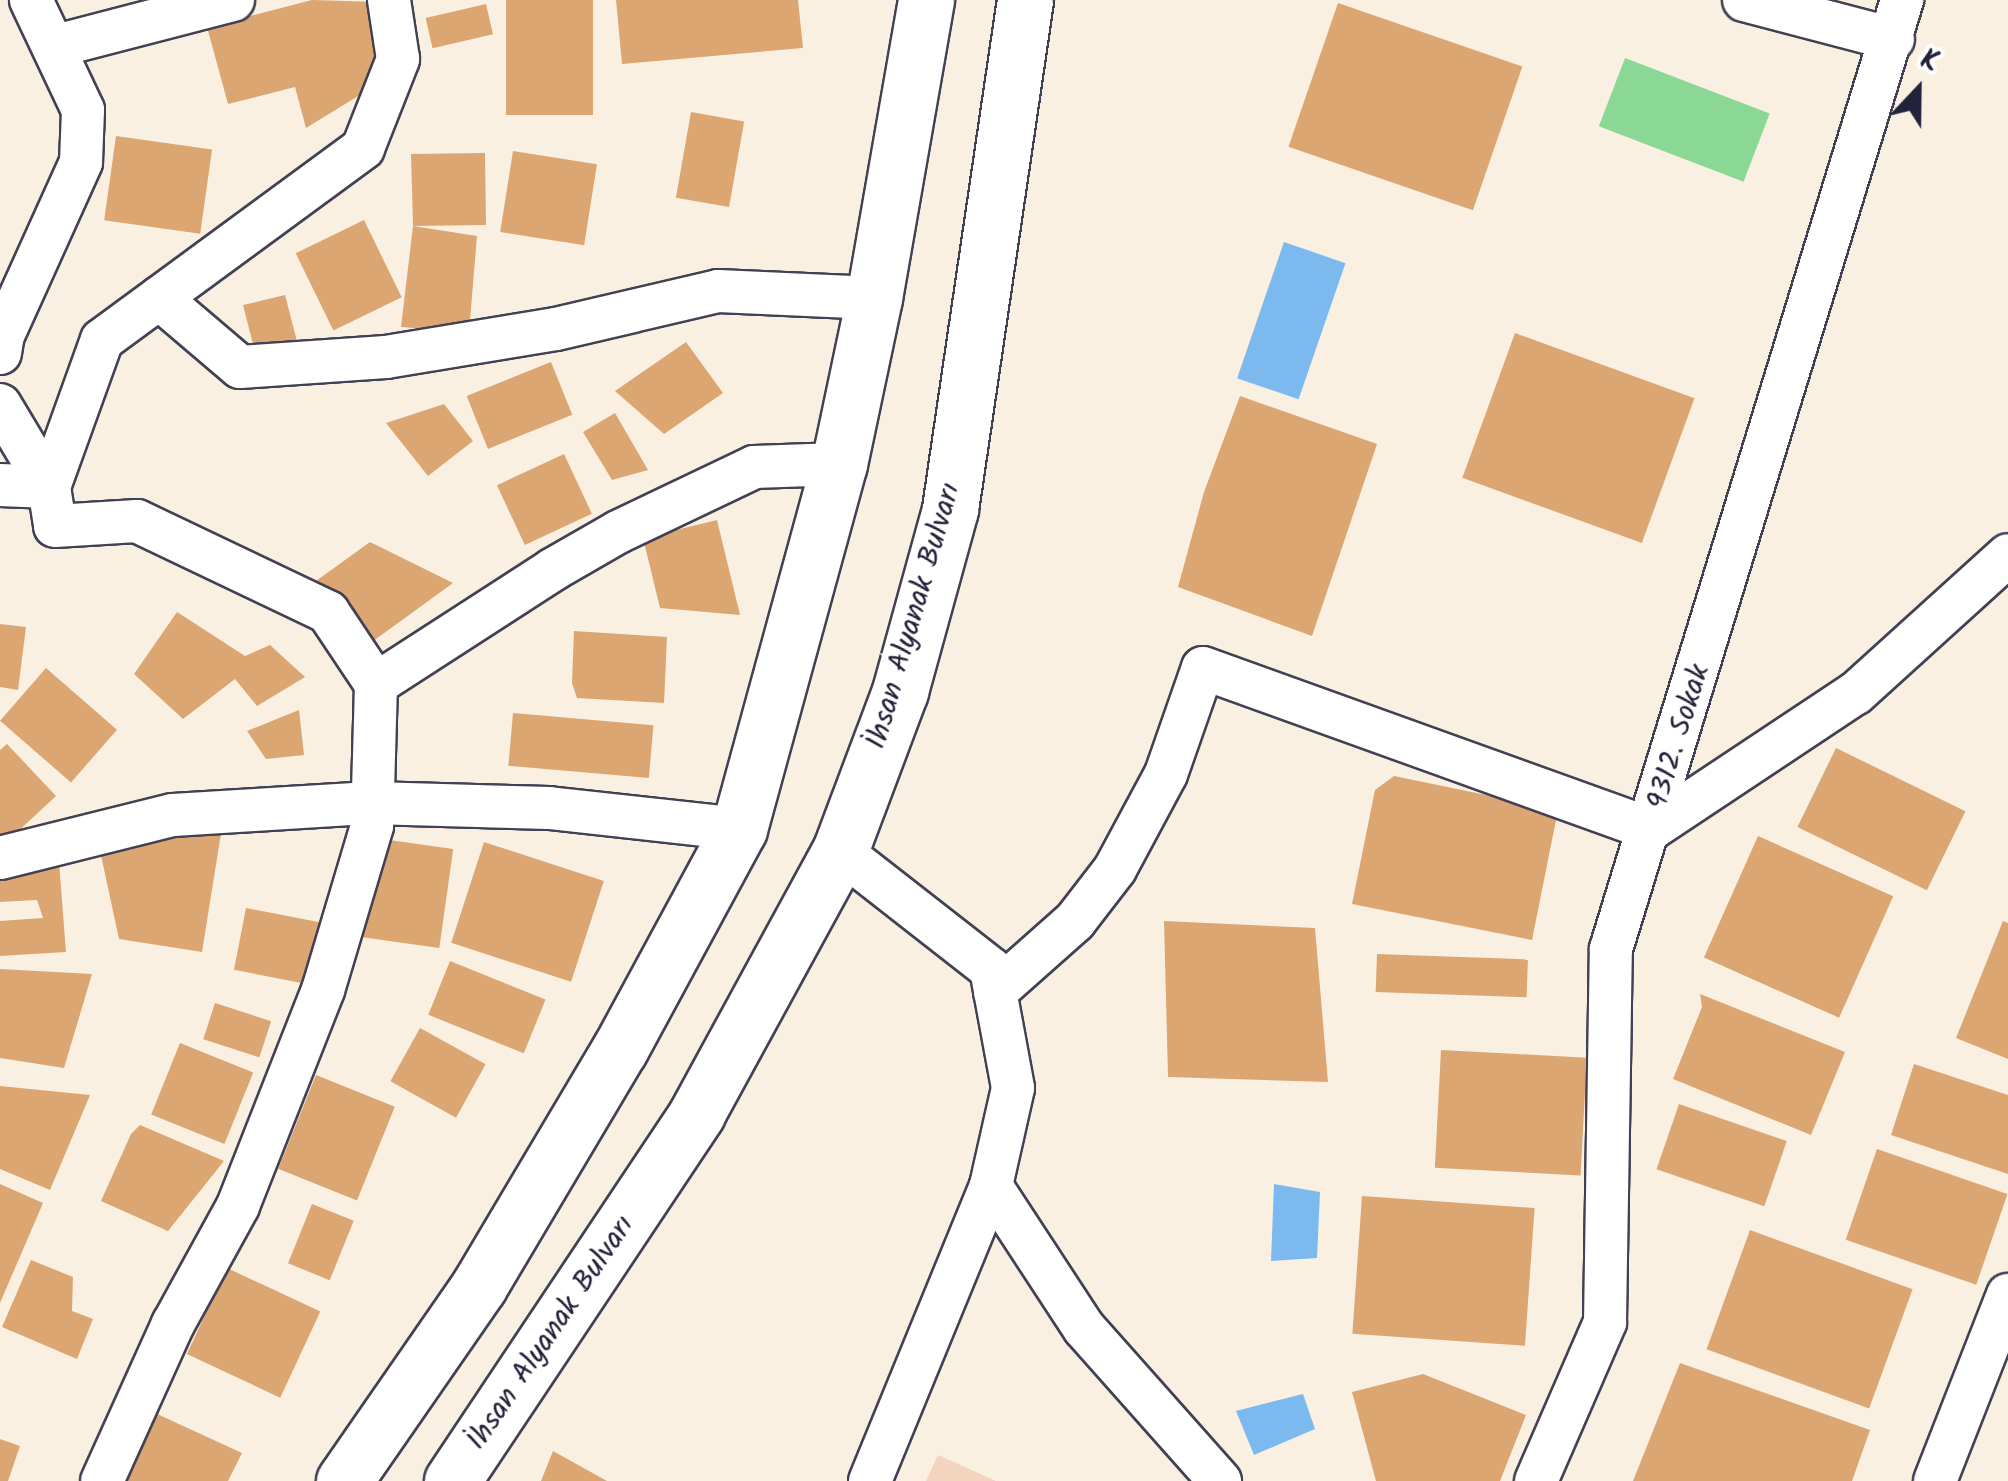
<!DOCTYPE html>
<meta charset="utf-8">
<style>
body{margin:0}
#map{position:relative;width:2008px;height:1481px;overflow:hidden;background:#faf0e2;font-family:Kalam,sans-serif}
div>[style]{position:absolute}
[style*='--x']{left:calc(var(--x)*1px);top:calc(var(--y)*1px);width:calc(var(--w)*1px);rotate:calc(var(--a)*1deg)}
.built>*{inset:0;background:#f3d4bf}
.green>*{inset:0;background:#8bd896;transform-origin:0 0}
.water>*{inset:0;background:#7cb9ef;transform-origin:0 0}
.building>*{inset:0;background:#dba672;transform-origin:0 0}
.roads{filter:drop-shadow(2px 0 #424154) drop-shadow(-2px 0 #424154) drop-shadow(0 2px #424154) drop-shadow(0 -2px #424154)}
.minor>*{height:42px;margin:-21px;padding:0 21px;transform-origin:21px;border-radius:21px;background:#fff}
.primary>*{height:55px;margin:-27.5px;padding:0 27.5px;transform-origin:27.5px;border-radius:27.5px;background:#fff}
span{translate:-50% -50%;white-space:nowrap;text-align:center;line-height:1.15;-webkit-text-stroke:8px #fff;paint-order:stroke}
.street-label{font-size:30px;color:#22223b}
.north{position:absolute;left:1868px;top:40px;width:100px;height:100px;-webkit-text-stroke:8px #fff;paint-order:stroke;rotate:22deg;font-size:28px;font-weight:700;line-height:40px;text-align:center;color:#22223b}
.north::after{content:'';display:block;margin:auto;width:35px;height:45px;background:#22223b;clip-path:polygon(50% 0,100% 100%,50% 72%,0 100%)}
</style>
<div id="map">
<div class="built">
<div style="clip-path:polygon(938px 1455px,996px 1481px,926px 1481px)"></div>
</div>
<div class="green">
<div style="left:1625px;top:58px;width:155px;height:73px;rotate:21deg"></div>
</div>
<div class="water">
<div style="left:1284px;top:242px;width:65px;height:144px;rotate:19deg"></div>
<div style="clip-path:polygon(1274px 1184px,1320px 1192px,1317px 1258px,1271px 1261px)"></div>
<div style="clip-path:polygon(1303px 1394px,1315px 1429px,1254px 1455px,1236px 1411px)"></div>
</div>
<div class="building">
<div style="clip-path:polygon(312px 0,378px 2px,373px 87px,306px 128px,295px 87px,228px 104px,207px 27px)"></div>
<div style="left:506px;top:0;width:87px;height:115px"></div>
<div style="clip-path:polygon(616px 0,798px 0,803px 48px,622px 64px)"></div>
<div style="left:1338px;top:3px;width:195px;height:152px;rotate:19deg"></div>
<div style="left:486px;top:4px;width:31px;height:62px;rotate:77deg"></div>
<div style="left:691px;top:112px;width:54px;height:87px;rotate:10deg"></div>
<div style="left:116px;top:136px;width:97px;height:85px;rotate:8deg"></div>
<div style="left:513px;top:151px;width:85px;height:82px;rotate:9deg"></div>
<div style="clip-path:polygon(485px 153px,486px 225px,413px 226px,477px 236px,469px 332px,401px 327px,413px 226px,411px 154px)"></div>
<div style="left:364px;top:220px;width:86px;height:76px;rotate:64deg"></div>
<div style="clip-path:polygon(285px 295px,299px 349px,254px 348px,243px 305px)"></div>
<div style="left:1515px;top:333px;width:191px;height:154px;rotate:20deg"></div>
<div style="clip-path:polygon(686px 342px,723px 393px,664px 434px,615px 391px)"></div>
<div style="left:551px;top:362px;width:57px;height:91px;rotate:68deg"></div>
<div style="clip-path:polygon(1240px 396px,1377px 444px,1312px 636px,1178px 587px,1204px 492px)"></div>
<div style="clip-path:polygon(444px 404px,473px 441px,428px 476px,386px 423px)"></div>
<div style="clip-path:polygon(615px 413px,648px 470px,612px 480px,583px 432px)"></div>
<div style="left:564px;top:454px;width:66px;height:74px;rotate:65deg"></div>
<div style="clip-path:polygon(717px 520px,740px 615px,660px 608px,643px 538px)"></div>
<div style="clip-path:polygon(370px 542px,453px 583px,365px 647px,316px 581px)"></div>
<div style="clip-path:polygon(177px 612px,245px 656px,270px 645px,305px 677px,257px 706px,235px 679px,183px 719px,134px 674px)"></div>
<div style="clip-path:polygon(0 624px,26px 627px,18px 690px,0 687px)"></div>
<div style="clip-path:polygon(574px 631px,667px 637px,664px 703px,577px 698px,572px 683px)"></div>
<div style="left:46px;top:668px;width:94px;height:70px;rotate:41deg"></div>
<div style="clip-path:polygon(299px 710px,304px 755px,266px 759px,247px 731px)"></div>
<div style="left:513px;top:713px;width:141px;height:53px;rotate:5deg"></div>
<div style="clip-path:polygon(7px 744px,56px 796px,0 848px,0 750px)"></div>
<div style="left:1836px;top:748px;width:144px;height:88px;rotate:26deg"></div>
<div style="clip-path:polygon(1394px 776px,1558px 810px,1532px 940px,1352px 904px,1375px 790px)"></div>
<div style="clip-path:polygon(223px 821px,202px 952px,119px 939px,99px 846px)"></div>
<div style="left:1758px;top:836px;width:148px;height:133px;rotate:24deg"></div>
<div style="left:375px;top:838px;width:79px;height:100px;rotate:8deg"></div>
<div style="left:484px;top:842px;width:126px;height:106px;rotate:18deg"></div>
<div style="clip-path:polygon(59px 862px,66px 952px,0 956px,0 921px,43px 918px,37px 900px,0 902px,0 866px)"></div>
<div style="left:246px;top:908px;width:79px;height:63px;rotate:11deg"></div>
<div style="clip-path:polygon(1164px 921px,1315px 928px,1328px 1082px,1168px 1077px)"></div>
<div style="clip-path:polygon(2003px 921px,2008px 923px,2008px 1059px,1956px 1038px)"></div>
<div style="left:1377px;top:954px;width:151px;height:38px;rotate:2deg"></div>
<div style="left:450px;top:961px;width:103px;height:58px;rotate:22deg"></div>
<div style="clip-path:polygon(0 969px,92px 974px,64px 1068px,0 1058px)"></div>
<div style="clip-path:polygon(1700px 994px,1845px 1052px,1811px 1135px,1673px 1079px,1702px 1007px)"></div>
<div style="left:215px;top:1003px;width:59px;height:38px;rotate:18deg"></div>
<div style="left:420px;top:1028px;width:75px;height:61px;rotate:29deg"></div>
<div style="left:180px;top:1043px;width:79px;height:77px;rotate:22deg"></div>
<div style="left:1441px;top:1050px;width:146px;height:118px;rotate:3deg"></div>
<div style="clip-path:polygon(1914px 1064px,2008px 1095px,2008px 1174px,1891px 1135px)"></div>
<div style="left:316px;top:1075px;width:85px;height:101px;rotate:22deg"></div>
<div style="clip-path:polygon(0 1086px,90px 1095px,50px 1190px,0 1169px)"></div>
<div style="left:1679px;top:1104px;width:114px;height:69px;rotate:19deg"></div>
<div style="clip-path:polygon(140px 1125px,224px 1161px,168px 1231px,101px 1201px,131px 1134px)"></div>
<div style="left:1877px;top:1149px;width:138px;height:96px;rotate:19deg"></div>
<div style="clip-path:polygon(0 1184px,43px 1203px,0 1303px)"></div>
<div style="left:1362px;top:1196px;width:173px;height:138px;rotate:4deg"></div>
<div style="left:312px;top:1204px;width:45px;height:64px;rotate:22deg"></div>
<div style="left:1750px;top:1230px;width:173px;height:127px;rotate:20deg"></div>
<div style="clip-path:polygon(31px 1260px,73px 1277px,72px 1311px,93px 1319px,77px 1359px,2px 1327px)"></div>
<div style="left:227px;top:1268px;width:103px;height:95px;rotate:25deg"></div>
<div style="clip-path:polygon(1680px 1363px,1870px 1430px,1852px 1481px,1633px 1481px)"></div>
<div style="clip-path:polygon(1423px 1374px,1526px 1415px,1500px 1481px,1376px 1481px,1352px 1392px)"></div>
<div style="clip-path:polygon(155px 1413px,242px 1453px,228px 1481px,123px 1481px)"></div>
<div style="clip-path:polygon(0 1439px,20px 1446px,8px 1481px,0 1481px)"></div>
<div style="clip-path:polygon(553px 1451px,607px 1481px,541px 1481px)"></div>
</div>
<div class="roads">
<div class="minor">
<div style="--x:1744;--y:0;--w:154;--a:14.7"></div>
<div style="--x:56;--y:46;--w:183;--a:-14.6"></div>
<div style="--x:159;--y:298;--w:106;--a:40.4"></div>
<div style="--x:240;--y:367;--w:146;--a:-3.9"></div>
<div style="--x:386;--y:357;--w:172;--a:-9.4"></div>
<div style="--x:556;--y:329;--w:166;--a:-13.2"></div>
<div style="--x:718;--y:291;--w:156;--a:2.6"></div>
<div style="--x:0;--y:353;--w:18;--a:-81"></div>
<div style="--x:3;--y:335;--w:190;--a:-65.7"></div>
<div style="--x:81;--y:162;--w:52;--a:-87.8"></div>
<div style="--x:83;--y:110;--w:122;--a:-115.3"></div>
<div style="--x:0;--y:405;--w:96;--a:59.1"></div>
<div style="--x:49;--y:487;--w:39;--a:81"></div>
<div style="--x:55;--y:526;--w:82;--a:-3.5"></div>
<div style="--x:137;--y:521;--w:212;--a:25.5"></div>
<div style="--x:328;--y:612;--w:87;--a:56.3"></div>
<div style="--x:376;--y:684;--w:142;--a:91.6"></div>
<div style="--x:372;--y:826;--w:171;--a:106.6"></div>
<div style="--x:323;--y:990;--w:232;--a:111.5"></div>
<div style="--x:238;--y:1206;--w:135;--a:118.8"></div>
<div style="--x:173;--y:1324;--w:172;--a:114.3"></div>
<div style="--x:0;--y:485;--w:49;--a:2.3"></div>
<div style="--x:49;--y:487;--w:156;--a:-70.2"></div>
<div style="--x:102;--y:340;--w:324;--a:-36.3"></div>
<div style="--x:363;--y:148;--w:96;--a:-68.5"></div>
<div style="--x:398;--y:59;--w:60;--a:-98.7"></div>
<div style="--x:376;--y:684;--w:210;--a:-32.9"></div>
<div style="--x:552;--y:570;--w:76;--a:-29.9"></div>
<div style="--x:618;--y:532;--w:151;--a:-25.5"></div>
<div style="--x:754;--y:467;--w:85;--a:-2"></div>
<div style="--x:840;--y:851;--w:192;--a:38"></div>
<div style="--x:991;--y:969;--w:121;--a:79.5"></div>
<div style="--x:1013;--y:1088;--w:100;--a:102.7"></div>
<div style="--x:991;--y:1186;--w:319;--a:112.3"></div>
<div style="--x:0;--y:858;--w:178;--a:-14"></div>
<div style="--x:173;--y:815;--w:198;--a:-3.5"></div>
<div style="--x:371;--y:803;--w:178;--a:1.6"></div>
<div style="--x:549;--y:808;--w:191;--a:6.3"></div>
<div style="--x:995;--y:992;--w:107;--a:-41.6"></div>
<div style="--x:1075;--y:921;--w:66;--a:-52.4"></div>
<div style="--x:1115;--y:869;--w:108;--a:-61.8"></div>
<div style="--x:1166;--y:774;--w:112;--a:-70.8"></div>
<div style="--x:1203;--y:668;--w:476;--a:19.8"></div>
<div style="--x:1651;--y:829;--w:246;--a:-33.6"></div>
<div style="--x:1856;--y:693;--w:205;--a:-42.2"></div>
<div style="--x:991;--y:1186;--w:170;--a:56.8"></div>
<div style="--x:1084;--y:1328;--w:205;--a:48.4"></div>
<div style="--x:1536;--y:1481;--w:173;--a:-66.5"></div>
<div style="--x:1605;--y:1322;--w:373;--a:-89.1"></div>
<div style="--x:1611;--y:949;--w:993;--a:-72.95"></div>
<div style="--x:1935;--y:1481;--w:200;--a:-68.6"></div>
</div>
<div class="primary">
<div style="--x:344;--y:1481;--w:237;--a:-55.3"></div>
<div style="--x:479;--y:1286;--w:276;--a:-59.3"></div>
<div style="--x:620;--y:1049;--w:250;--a:-61.6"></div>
<div style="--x:739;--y:829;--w:378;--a:-74.7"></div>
<div style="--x:839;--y:464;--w:170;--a:-78.1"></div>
<div style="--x:874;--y:298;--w:303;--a:-80.1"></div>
<div style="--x:452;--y:1481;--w:442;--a:-56.3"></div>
<div style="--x:697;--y:1113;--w:298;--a:-61.4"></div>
<div style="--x:840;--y:851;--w:171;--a:-69.4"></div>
<div style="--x:900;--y:691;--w:189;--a:-74.6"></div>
<div style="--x:950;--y:509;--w:514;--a:-81.62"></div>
</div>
</div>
<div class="street-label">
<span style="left:914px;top:616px;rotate:-74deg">İhsan Alyanak Bulvarı</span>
<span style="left:1679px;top:737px;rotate:-73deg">9312. Sokak</span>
<span style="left:551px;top:1333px;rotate:-56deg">İhsan Alyanak Bulvarı</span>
</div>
<div class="north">K</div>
</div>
